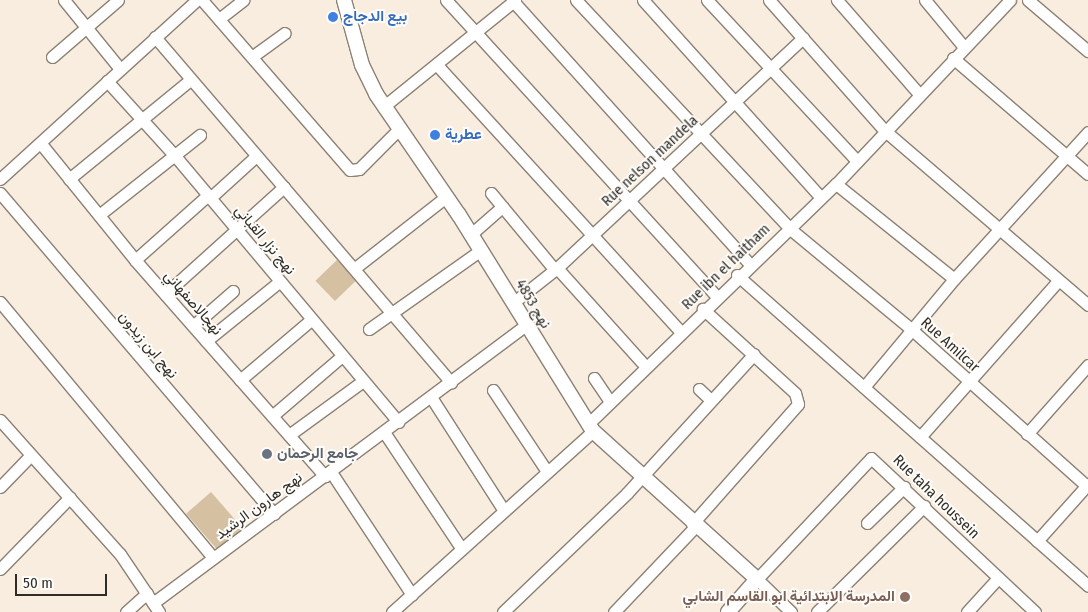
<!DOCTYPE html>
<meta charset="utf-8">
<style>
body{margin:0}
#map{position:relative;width:1088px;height:612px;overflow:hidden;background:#f8eddf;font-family:"Fira Sans Condensed",Vazirmatn,sans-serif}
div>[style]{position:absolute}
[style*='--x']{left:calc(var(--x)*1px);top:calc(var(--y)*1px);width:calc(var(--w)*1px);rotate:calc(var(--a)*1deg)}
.green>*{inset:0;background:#d5c0a2;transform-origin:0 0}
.roads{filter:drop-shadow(1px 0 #8b8275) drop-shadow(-1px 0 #8b8275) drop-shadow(0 1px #8b8275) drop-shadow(0 -1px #8b8275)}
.minor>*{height:11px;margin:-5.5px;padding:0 5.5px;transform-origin:5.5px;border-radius:5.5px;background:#fff}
.tertiary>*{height:14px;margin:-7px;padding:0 7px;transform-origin:7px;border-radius:7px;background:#fff}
.dots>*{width:14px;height:14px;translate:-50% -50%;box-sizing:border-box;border:2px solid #fefcf9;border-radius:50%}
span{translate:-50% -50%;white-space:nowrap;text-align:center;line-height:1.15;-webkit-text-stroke:4px #fefcf9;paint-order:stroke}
.shop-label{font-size:15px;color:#366cbe;font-weight:700}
.left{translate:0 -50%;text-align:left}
.street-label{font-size:15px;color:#2f2b26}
.worship-label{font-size:15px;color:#5b616d;font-weight:700}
.education-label{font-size:15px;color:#785e54;font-weight:700}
.right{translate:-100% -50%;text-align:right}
.scale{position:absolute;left:15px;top:574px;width:92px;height:22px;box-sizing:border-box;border:2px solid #2f2b26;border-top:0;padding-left:6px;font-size:15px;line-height:18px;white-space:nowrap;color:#2f2b26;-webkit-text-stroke:4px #fefcf9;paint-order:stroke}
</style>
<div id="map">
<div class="green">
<div style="left:337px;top:260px;width:28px;height:30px;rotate:46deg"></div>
<div style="left:211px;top:492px;width:48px;height:33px;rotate:49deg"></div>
</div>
<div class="roads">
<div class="minor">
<div style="--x:64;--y:0;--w:89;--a:50.9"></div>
<div style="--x:202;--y:0;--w:225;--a:49"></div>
<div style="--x:350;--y:170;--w:9;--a:-6"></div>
<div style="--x:359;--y:169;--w:57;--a:-45"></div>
<div style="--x:446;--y:0;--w:401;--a:47.6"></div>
<div style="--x:512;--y:0;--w:355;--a:48"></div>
<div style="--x:576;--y:0;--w:312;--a:46.9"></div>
<div style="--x:789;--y:228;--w:158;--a:39.6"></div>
<div style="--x:911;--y:329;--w:237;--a:41.8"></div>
<div style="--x:643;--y:0;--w:266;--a:48"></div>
<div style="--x:707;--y:0;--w:220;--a:47"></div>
<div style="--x:769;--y:0;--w:174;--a:48.5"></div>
<div style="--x:884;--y:130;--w:269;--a:40.6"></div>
<div style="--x:837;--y:0;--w:125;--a:48.9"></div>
<div style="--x:925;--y:0;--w:61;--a:50.3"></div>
<div style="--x:1028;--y:0;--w:79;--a:40.4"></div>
<div style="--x:219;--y:19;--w:31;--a:-38"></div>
<div style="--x:155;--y:37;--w:455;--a:49.4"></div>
<div style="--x:253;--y:56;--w:39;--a:-36"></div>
<div style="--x:52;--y:57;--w:87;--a:-40.8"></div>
<div style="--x:953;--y:58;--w:178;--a:40.7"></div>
<div style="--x:437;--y:65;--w:362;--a:47.6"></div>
<div style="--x:107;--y:81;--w:103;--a:47.8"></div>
<div style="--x:176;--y:157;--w:346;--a:50"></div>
<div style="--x:383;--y:107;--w:170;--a:-39"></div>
<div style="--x:42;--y:145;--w:148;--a:51"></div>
<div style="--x:135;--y:260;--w:288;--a:48.7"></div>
<div style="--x:0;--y:179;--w:266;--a:-42.3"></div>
<div style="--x:69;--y:179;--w:156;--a:-39.3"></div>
<div style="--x:836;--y:184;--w:151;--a:38.8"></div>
<div style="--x:0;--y:193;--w:422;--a:49.5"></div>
<div style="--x:491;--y:193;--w:100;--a:50.3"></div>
<div style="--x:210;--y:198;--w:61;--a:-42.3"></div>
<div style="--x:99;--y:215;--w:129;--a:-38.4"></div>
<div style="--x:470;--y:235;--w:43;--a:-41.2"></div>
<div style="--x:135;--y:260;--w:98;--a:-41.7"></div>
<div style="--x:355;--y:268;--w:115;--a:-38"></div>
<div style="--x:557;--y:268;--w:133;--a:48"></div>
<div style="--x:737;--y:275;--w:469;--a:41.5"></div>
<div style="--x:165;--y:294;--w:160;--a:-42"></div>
<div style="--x:0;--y:302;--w:333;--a:50.2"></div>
<div style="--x:514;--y:302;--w:55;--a:-38.3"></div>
<div style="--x:557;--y:268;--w:337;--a:-43.1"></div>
<div style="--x:193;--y:326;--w:53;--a:-41.2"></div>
<div style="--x:369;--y:329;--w:137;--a:-35.2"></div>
<div style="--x:206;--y:341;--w:95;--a:-39"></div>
<div style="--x:594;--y:378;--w:29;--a:56"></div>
<div style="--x:240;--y:380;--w:94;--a:-40.3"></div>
<div style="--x:864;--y:387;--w:141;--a:-50.2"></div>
<div style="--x:954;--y:279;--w:199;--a:-47.6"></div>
<div style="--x:699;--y:389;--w:16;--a:43"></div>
<div style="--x:493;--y:390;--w:96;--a:56.5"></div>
<div style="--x:431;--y:397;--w:133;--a:57.3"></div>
<div style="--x:272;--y:416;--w:92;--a:-40.6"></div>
<div style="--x:0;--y:420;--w:180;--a:48.2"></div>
<div style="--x:120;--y:554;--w:70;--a:56.1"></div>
<div style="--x:588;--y:424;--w:345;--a:-44.1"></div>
<div style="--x:836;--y:184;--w:253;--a:-46.6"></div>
<div style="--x:384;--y:432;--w:139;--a:56.4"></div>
<div style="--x:1027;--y:434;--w:92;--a:-48.5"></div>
<div style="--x:289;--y:435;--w:92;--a:-36.1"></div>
<div style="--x:920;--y:437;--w:207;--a:-48.5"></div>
<div style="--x:331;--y:472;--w:147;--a:56.6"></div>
<div style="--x:0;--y:487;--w:43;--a:-45.9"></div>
<div style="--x:867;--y:523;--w:52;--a:-44.2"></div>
<div style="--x:692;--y:524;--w:160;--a:-48.5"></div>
<div style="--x:798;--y:404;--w:11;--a:-105"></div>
<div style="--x:795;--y:393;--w:125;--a:-137.6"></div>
<div style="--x:1037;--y:541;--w:76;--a:-48.2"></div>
<div style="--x:0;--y:569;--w:100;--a:-45.8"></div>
<div style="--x:153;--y:603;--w:467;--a:-36.7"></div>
<div style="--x:126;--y:612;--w:28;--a:-42"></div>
<div style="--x:392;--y:612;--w:270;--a:-42"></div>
<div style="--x:503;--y:612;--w:172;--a:-43.8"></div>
<div style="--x:627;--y:493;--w:188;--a:-47.6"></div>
<div style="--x:614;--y:612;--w:119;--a:-46.4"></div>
<div style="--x:791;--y:612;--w:47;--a:-135.9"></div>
<div style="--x:757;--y:579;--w:166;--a:-46.7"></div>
<div style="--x:871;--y:458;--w:225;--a:43.2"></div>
<div style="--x:817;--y:612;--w:151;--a:-44.7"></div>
<div style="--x:967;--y:612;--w:46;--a:-47.6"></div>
</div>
<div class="tertiary">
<div style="--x:344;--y:0;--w:67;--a:74.5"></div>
<div style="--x:362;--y:65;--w:32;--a:64"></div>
<div style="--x:376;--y:94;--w:147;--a:55.6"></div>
<div style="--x:459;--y:215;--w:254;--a:58.2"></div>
<div style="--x:593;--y:431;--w:221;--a:42.1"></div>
<div style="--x:757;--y:579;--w:44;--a:131.3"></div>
</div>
</div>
<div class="dots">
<div style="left:333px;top:17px;background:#3f7fe0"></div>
<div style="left:435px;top:135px;background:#3f7fe0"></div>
<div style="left:267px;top:454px;background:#6b7280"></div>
<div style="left:905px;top:597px;background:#8d6e63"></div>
</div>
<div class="shop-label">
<span class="left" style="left:343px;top:17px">بيع الدجاج</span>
<span class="left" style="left:445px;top:135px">عطرية</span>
</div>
<div class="street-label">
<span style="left:650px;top:161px;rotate:-43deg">Rue nelson mandela</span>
<span style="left:265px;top:240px;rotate:50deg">نهج نزار القباني</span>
<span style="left:726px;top:267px;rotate:-44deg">Rue ibn el haitham</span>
<span style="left:193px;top:303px;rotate:49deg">نهجالاصفهاني</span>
<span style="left:533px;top:304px;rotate:59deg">نهج 4853</span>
<span style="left:148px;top:345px;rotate:50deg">نهج ابن زيدون</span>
<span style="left:950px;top:345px;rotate:42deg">Rue Amilcar</span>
<span style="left:936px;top:497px;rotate:44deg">Rue taha houssein</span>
<span style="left:259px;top:506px;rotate:-36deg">نهج هارون الرشيد</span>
</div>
<div class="worship-label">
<span class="left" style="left:277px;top:454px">جامع الرحمان</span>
</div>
<div class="education-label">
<span class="right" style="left:895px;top:597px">المدرسة الابتدائية ابو القاسم الشابي</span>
</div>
<div class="scale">50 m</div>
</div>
